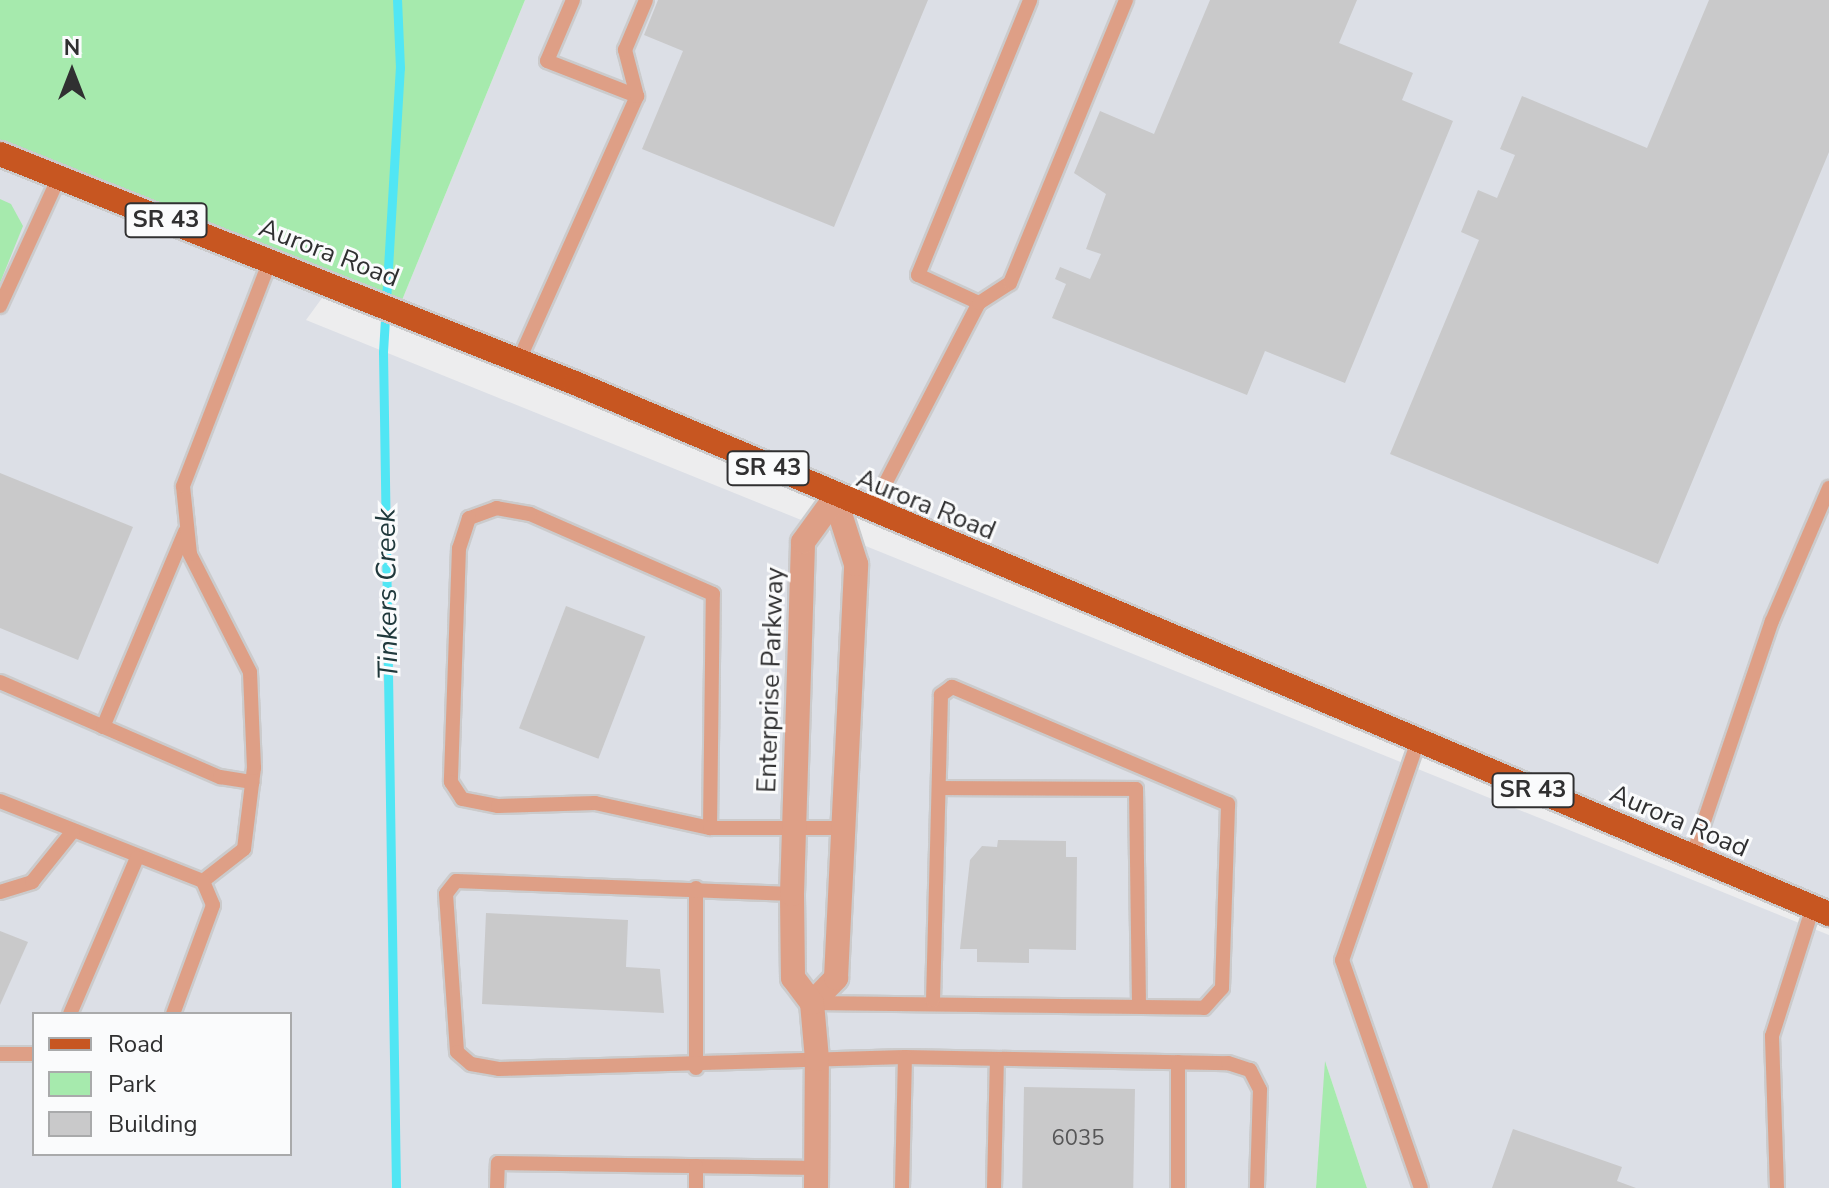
<!DOCTYPE html>
<style>
body{margin:0}
#map{position:relative;width:1829px;height:1188px;overflow:hidden;background:#ededee;font-family:"Nunito Sans",sans-serif}
div>[style]{position:absolute}
[style*='--x']{left:calc(var(--x)*1px);top:calc(var(--y)*1px);width:calc(var(--w)*1px);rotate:calc(var(--a)*1deg)}
.built>*{inset:0;background:#dcdfe6}
.green>*{inset:0;background:#a6eaad}
.stream>*{height:9px;margin:-4.5px;padding:0 4.5px;transform-origin:4.5px;border-radius:4.5px;background:#51e6f4}
.building>*{inset:0;background:#c9c9ca;transform-origin:0 0}
.roads{filter:drop-shadow(2px 0 #cbcbcc) drop-shadow(-2px 0 #cbcbcc) drop-shadow(0 2px #cbcbcc) drop-shadow(0 -2px #cbcbcc)}
.lane>*{height:14px;margin:-7px;padding:0 7px;transform-origin:7px;border-radius:7px;background:#de9f86}
.street>*{height:24px;margin:-12px;padding:0 12px;transform-origin:12px;border-radius:12px;background:#de9f86}
.primary>*{height:24px;margin:-12px;padding:0 12px;transform-origin:12px;border-radius:12px;background:#c75621}
span{translate:-50% -50%;white-space:nowrap;text-align:center;line-height:1.15;-webkit-text-stroke:6px #fafbfc;paint-order:stroke}
.number-label{font-size:22px;color:#565657}
.number-label span{-webkit-text-stroke-width:0}
.shield-label span{padding:2px 6px;background:#fafbfc;border:2px solid;border-radius:6px;-webkit-text-stroke-width:0}
.shield-label{font-size:24px;color:#303031;font-weight:700}
.street-label{font-size:26px;color:#303031}
.water-label{font-size:28px;color:#20393c;font-style:italic}
.legend{position:absolute;left:32px;top:1012px;width:260px;height:144px;box-sizing:border-box;background:#fafbfc;border:2px solid #a9aaab;margin:0;padding:10px 14px;list-style:none;font-size:24px;color:#303031}
.legend li{display:flex;align-items:center;gap:16px;height:40px}
.legend b{width:40px;border:2px solid #a9aaab}
.north{position:absolute;left:32px;top:32px;width:80px;height:80px;-webkit-text-stroke:6px #fafbfc;paint-order:stroke;rotate:0deg;font-size:22px;font-weight:700;line-height:32px;text-align:center;color:#303031}
.north::after{content:'';display:block;margin:auto;width:28px;height:36px;background:#303031;clip-path:polygon(50% 0,100% 100%,50% 72%,0 100%)}
</style>
<div id="map">
<div class="built">
<div style="clip-path:polygon(525px 0,1829px 0,1829px 914px,398px 310px)"></div>
<div style="clip-path:polygon(evenodd,0 152px,333px 283px,306px 320px,1829px 935px,1829px 1188px,1367px 1188px,1326px 1064px,1316px 1188px,0 1188px,0 152px,34px 1014px,290px 1014px,290px 1154px,34px 1154px,34px 1014px)"></div>
</div>
<div class="green">
<div style="clip-path:polygon(0 0,525px 0,398px 310px,0 154px)"></div>
<div style="clip-path:polygon(0 199px,11px 204px,23px 226px,0 283px)"></div>
<div style="clip-path:polygon(1325px 1061px,1367px 1188px,1316px 1188px)"></div>
</div>
<div class="stream">
<div style="--x:396;--y:1188;--w:836;--a:-90.89"></div>
<div style="--x:383;--y:352;--w:285;--a:-86.6"></div>
<div style="--x:400;--y:68;--w:68;--a:-92.5"></div>
</div>
<div class="building">
<div style="clip-path:polygon(658px 0,928px 0,834px 227px,642px 149px,683px 51px,644px 35px)"></div>
<div style="clip-path:polygon(1210px 0,1357px 0,1339px 43px,1413px 73px,1402px 100px,1453px 121px,1345px 383px,1265px 351px,1247px 395px,1052px 318px,1066px 284px,1055px 279px,1060px 267px,1090px 279px,1101px 254px,1086px 249px,1106px 194px,1074px 173px,1100px 111px,1154px 134px)"></div>
<div style="clip-path:polygon(1709px 0,1829px 0,1829px 152px,1658px 564px,1390px 454px,1479px 240px,1461px 232px,1478px 190px,1497px 198px,1515px 155px,1500px 149px,1522px 96px,1647px 148px)"></div>
<div style="clip-path:polygon(0 473px,133px 527px,78px 660px,0 628px)"></div>
<div style="left:566px;top:606px;width:85px;height:131px;rotate:21deg"></div>
<div style="clip-path:polygon(998px 840px,1066px 841px,1066px 857px,1077px 857px,1076px 950px,1029px 949px,1029px 963px,977px 962px,977px 949px,960px 949px,970px 860px,982px 846px,997px 847px)"></div>
<div style="clip-path:polygon(486px 913px,628px 920px,626px 967px,660px 969px,664px 1013px,482px 1004px)"></div>
<div style="clip-path:polygon(0 931px,28px 942px,0 1005px)"></div>
<div style="left:1024px;top:1087px;width:111px;height:101px;rotate:1deg"></div>
<div style="clip-path:polygon(1513px 1129px,1622px 1167px,1617px 1181px,1636px 1188px,1492px 1188px)"></div>
</div>
<div class="roads">
<div class="lane">
<div style="--x:573;--y:0;--w:66;--a:113.1"></div>
<div style="--x:547;--y:61;--w:97;--a:21.3"></div>
<div style="--x:979;--y:303;--w:67;--a:-155.3"></div>
<div style="--x:918;--y:275;--w:297;--a:-67.8"></div>
<div style="--x:0;--y:306;--w:142;--a:-65.4"></div>
<div style="--x:519;--y:360;--w:289;--a:-65.9"></div>
<div style="--x:637;--y:96;--w:48;--a:-104.6"></div>
<div style="--x:625;--y:50;--w:54;--a:-67.2"></div>
<div style="--x:871;--y:511;--w:234;--a:-62.6"></div>
<div style="--x:979;--y:303;--w:37;--a:-33"></div>
<div style="--x:1010;--y:283;--w:306;--a:-67.7"></div>
<div style="--x:0;--y:682;--w:240;--a:23.4"></div>
<div style="--x:220;--y:777;--w:33;--a:9"></div>
<div style="--x:103;--y:727;--w:212;--a:-67.2"></div>
<div style="--x:1418;--y:741;--w:232;--a:109.1"></div>
<div style="--x:1342;--y:960;--w:241;--a:70.9"></div>
<div style="--x:939;--y:788;--w:197;--a:0.3"></div>
<div style="--x:1136;--y:789;--w:216;--a:89.2"></div>
<div style="--x:0;--y:801;--w:218;--a:21.5"></div>
<div style="--x:203;--y:881;--w:52;--a:-38"></div>
<div style="--x:244;--y:849;--w:82;--a:-83"></div>
<div style="--x:254;--y:768;--w:96;--a:-92.4"></div>
<div style="--x:250;--y:672;--w:132;--a:-117"></div>
<div style="--x:190;--y:554;--w:68;--a:-95.9"></div>
<div style="--x:183;--y:486;--w:241;--a:-68.9"></div>
<div style="--x:710;--y:828;--w:234;--a:-89.3"></div>
<div style="--x:713;--y:594;--w:200;--a:-156.4"></div>
<div style="--x:530;--y:514;--w:34;--a:-170"></div>
<div style="--x:497;--y:508;--w:30;--a:160"></div>
<div style="--x:469;--y:518;--w:32;--a:108"></div>
<div style="--x:459;--y:548;--w:234;--a:92"></div>
<div style="--x:451;--y:782;--w:20;--a:57"></div>
<div style="--x:462;--y:799;--w:37;--a:11"></div>
<div style="--x:498;--y:806;--w:97;--a:-1.8"></div>
<div style="--x:595;--y:803;--w:118;--a:12.3"></div>
<div style="--x:710;--y:828;--w:130;--a:0"></div>
<div style="--x:1692;--y:857;--w:249;--a:-71.3"></div>
<div style="--x:1772;--y:621;--w:145;--a:-66.8"></div>
<div style="--x:696;--y:888;--w:180;--a:90"></div>
<div style="--x:0;--y:892;--w:34;--a:-17"></div>
<div style="--x:32;--y:882;--w:65;--a:-51.2"></div>
<div style="--x:792;--y:894;--w:336;--a:-177.8"></div>
<div style="--x:456;--y:881;--w:16;--a:128"></div>
<div style="--x:446;--y:894;--w:158;--a:86"></div>
<div style="--x:457;--y:1052;--w:18;--a:41"></div>
<div style="--x:471;--y:1064;--w:28;--a:10"></div>
<div style="--x:499;--y:1069;--w:406;--a:-1.7"></div>
<div style="--x:905;--y:1057;--w:323;--a:1.1"></div>
<div style="--x:1228;--y:1063;--w:23;--a:18"></div>
<div style="--x:1250;--y:1070;--w:22;--a:63"></div>
<div style="--x:1260;--y:1090;--w:98;--a:91.8"></div>
<div style="--x:812;--y:1003;--w:392;--a:0.7"></div>
<div style="--x:1204;--y:1008;--w:27;--a:-48"></div>
<div style="--x:1222;--y:988;--w:184;--a:-88.1"></div>
<div style="--x:1228;--y:804;--w:300;--a:-157"></div>
<div style="--x:952;--y:687;--w:14;--a:144"></div>
<div style="--x:941;--y:695;--w:305;--a:91.5"></div>
<div style="--x:70;--y:1014;--w:170;--a:-66.8"></div>
<div style="--x:173;--y:1014;--w:116;--a:-69.8"></div>
<div style="--x:213;--y:905;--w:26;--a:-113"></div>
<div style="--x:0;--y:1054;--w:34;--a:0"></div>
<div style="--x:1178;--y:1062;--w:126;--a:90"></div>
<div style="--x:497;--y:1188;--w:25;--a:-88"></div>
<div style="--x:498;--y:1163;--w:318;--a:0.9"></div>
<div style="--x:696;--y:1188;--w:22;--a:-90"></div>
<div style="--x:902;--y:1188;--w:131;--a:-88.7"></div>
<div style="--x:994;--y:1188;--w:129;--a:-88.7"></div>
<div style="--x:1777;--y:1188;--w:152;--a:-91.9"></div>
<div style="--x:1772;--y:1036;--w:135;--a:-72.4"></div>
</div>
<div class="street">
<div style="--x:812;--y:1003;--w:35;--a:-46"></div>
<div style="--x:836;--y:978;--w:414;--a:-87.2"></div>
<div style="--x:856;--y:564;--w:69;--a:-107.7"></div>
<div style="--x:816;--y:1188;--w:129;--a:-89.6"></div>
<div style="--x:817;--y:1059;--w:56;--a:-95.1"></div>
<div style="--x:812;--y:1003;--w:31;--a:-127"></div>
<div style="--x:793;--y:978;--w:84;--a:-90.7"></div>
<div style="--x:792;--y:894;--w:352;--a:-88.2"></div>
<div style="--x:803;--y:542;--w:54;--a:-54"></div>
</div>
<div class="primary">
<div style="--x:0;--y:154;--w:619;--a:21.72"></div>
<div style="--x:575;--y:383;--w:1362;--a:22.95"></div>
</div>
</div>
<div class="number-label">
<span style="left:1078px;top:1139px">6035</span>
</div>
<div class="shield-label">
<span style="left:166px;top:220px">SR 43</span>
<span style="left:768px;top:468px">SR 43</span>
<span style="left:1533px;top:790px">SR 43</span>
</div>
<div class="street-label">
<span style="left:329px;top:253px;rotate:21deg">Aurora Road</span>
<span style="left:926px;top:505px;rotate:22deg">Aurora Road</span>
<span style="left:771px;top:680px;rotate:-88deg">Enterprise Parkway</span>
<span style="left:1679px;top:821px;rotate:23deg">Aurora Road</span>
</div>
<div class="water-label">
<span style="left:387px;top:594px;rotate:-91deg">Tinkers Creek</span>
</div>
<ul class="legend">
<li><b style="height:10px;background:#c75621"></b>Road</li>
<li><b style="height:22px;background:#a6eaad"></b>Park</li>
<li><b style="height:22px;background:#c9c9ca"></b>Building</li>
</ul>
<div class="north">N</div>
</div>
